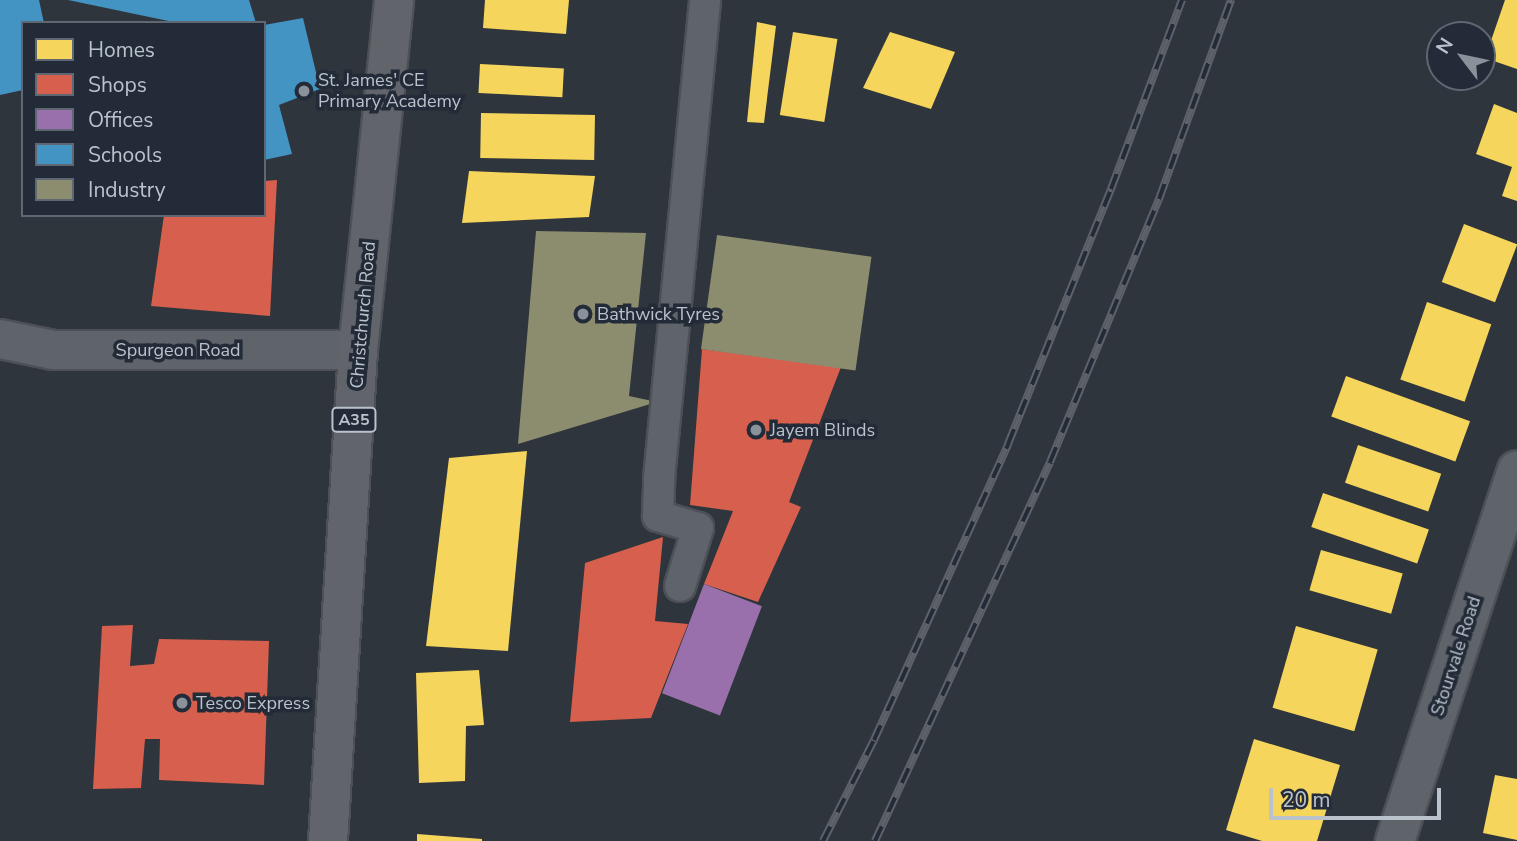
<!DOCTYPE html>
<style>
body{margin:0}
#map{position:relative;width:1517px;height:841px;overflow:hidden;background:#2f353c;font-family:"Nunito Sans",sans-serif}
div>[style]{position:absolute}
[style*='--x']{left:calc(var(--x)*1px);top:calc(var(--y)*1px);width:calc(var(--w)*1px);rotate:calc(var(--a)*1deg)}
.homes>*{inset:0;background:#f6d55c;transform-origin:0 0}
.shops>*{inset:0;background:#d6604d}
.offices>*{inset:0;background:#9970ab;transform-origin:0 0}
.schools>*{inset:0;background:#4393c3}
.industry>*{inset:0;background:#8c8c6e;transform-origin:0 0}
.roads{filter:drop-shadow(2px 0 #4d5157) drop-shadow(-2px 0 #4d5157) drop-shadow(0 2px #4d5157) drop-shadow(0 -2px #4d5157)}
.lane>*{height:30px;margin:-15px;padding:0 15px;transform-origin:15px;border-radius:15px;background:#5f646a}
.street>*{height:38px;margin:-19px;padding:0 19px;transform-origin:19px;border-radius:19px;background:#5f646a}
.primary>*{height:38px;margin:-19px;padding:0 19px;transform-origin:19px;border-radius:19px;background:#61656b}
.rail>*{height:8px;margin-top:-4px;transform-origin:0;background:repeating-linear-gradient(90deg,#222b37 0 16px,#5d6268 0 32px);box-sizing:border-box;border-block:2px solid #5d6268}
.dots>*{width:19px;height:19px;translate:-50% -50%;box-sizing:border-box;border:4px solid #222b37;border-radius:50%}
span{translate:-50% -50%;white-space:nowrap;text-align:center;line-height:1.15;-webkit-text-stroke:7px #222b37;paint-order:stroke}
.shield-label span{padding:2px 5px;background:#222b37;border:2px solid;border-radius:5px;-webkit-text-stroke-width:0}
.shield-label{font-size:16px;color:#bac2cc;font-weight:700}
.poi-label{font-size:18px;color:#bac2cc}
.left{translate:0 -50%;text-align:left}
.street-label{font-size:18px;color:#bac2cc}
.legend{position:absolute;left:21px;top:21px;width:245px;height:196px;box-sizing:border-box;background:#222b37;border:2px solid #5f6773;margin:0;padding:9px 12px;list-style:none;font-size:21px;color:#bac2cc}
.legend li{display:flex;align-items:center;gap:14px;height:35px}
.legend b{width:35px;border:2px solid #5f6773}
.north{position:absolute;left:1426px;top:21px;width:70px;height:70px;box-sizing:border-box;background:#222b37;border:2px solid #5f6773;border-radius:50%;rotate:302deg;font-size:19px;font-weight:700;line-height:28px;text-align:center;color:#bac2cc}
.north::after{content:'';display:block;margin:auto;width:24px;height:32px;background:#89919a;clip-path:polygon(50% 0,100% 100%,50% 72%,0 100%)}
.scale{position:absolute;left:1269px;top:788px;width:172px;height:32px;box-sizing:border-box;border:4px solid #bac2cc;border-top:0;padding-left:9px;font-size:21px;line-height:24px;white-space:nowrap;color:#bac2cc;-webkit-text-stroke:5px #222b37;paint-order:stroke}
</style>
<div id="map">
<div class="homes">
<div style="clip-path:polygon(485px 0,569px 0,566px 34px,483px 28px)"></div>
<div style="clip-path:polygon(1505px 0,1517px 0,1517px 69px,1485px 58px)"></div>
<div style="clip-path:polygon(757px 22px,776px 26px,764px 123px,747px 122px)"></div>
<div style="left:793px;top:32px;width:45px;height:84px;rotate:9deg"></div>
<div style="clip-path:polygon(890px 32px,955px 52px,931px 109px,863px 88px)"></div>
<div style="left:480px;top:64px;width:84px;height:29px;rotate:3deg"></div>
<div style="clip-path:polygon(1494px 104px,1517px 113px,1517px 201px,1502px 196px,1512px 167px,1476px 154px)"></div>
<div style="left:481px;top:113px;width:114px;height:45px;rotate:1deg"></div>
<div style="clip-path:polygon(469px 171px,595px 176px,589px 217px,462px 223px)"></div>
<div style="left:1464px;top:224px;width:57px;height:62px;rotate:21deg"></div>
<div style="left:1427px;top:302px;width:68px;height:82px;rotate:19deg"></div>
<div style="left:1346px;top:376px;width:132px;height:43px;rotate:20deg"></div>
<div style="left:1358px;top:445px;width:88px;height:40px;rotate:19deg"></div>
<div style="clip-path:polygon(527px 451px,508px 651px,426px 646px,449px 458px)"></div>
<div style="left:1323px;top:493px;width:112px;height:36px;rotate:19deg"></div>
<div style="left:1321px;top:550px;width:85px;height:42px;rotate:16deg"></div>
<div style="left:1296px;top:626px;width:85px;height:85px;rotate:16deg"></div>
<div style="clip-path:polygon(479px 670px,484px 725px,466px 726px,465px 781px,419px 783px,416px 673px)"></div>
<div style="clip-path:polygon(1254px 739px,1340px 765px,1317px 841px,1262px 841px,1226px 830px)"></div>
<div style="clip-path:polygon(1495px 775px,1517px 779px,1517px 840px,1483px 833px)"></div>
<div style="clip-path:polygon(417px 834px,482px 839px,482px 841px,417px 841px)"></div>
</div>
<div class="shops">
<div style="clip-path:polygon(277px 180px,270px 316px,151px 306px,164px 215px,264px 215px,264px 181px)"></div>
<div style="clip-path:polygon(702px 349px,841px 367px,789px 502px,801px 507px,758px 602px,704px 584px,733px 511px,690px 505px)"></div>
<div style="clip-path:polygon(663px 537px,655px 621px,688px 624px,651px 718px,570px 722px,585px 563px)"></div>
<div style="clip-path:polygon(133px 625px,130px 666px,154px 664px,159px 639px,269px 641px,264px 785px,159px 780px,160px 739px,145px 739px,141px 788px,93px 789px,102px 626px)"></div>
</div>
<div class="offices">
<div style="left:704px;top:584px;width:62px;height:117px;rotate:21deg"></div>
</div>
<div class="schools">
<div style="clip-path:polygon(0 0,39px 0,44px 23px,23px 23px,23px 90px,0 95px)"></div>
<div style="clip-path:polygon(68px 0,249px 0,256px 23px,178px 23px)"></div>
<div style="clip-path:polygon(303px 18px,320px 89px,279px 105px,292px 154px,264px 160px,264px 25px)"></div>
</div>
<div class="industry">
<div style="clip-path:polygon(536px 231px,646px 233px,629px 396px,657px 402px,518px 444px)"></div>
<div style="left:717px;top:235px;width:156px;height:115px;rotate:8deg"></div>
</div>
<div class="roads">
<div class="lane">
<div style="--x:680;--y:586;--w:61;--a:-72.8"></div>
<div style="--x:698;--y:528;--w:42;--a:-163.3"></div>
<div style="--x:658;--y:516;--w:37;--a:-88"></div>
<div style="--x:659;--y:479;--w:481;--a:-84.5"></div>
</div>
<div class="street">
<div style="--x:0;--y:339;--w:54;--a:11.7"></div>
<div style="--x:53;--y:350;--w:305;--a:0"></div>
<div style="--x:1395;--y:841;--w:390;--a:-71.8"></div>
</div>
<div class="primary">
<div style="--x:328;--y:841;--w:492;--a:-86.5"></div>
<div style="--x:358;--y:350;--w:352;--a:-84.1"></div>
</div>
</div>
<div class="rail">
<div style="--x:823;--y:841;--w:113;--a:-63.2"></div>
<div style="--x:874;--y:740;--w:325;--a:-65.6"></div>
<div style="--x:1008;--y:444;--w:275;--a:-68"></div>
<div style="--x:1111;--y:189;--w:202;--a:-69.4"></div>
<div style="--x:875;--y:841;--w:417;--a:-65.2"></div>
<div style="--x:1050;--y:462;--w:285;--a:-67.5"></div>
<div style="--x:1159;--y:199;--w:212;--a:-70.1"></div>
</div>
<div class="dots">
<div style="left:304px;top:91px;background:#89919a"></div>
<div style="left:583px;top:314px;background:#89919a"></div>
<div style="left:756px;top:430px;background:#89919a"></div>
<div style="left:182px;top:703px;background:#89919a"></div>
</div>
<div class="shield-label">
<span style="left:354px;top:420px">A35</span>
</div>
<div class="poi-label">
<span class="left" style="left:318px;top:91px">St. James' CE<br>Primary Academy</span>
<span class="left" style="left:597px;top:314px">Bathwick Tyres</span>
<span class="left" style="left:770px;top:430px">Jayem Blinds</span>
<span class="left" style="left:196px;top:703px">Tesco Express</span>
</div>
<div class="street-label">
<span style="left:363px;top:315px;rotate:-85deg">Christchurch Road</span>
<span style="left:178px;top:350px">Spurgeon Road</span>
<span style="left:1456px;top:656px;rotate:-72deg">Stourvale Road</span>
</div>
<ul class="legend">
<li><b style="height:19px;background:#f6d55c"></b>Homes</li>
<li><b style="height:19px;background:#d6604d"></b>Shops</li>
<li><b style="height:19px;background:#9970ab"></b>Offices</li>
<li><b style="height:19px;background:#4393c3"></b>Schools</li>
<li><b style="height:19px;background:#8c8c6e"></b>Industry</li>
</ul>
<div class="north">N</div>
<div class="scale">20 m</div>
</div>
